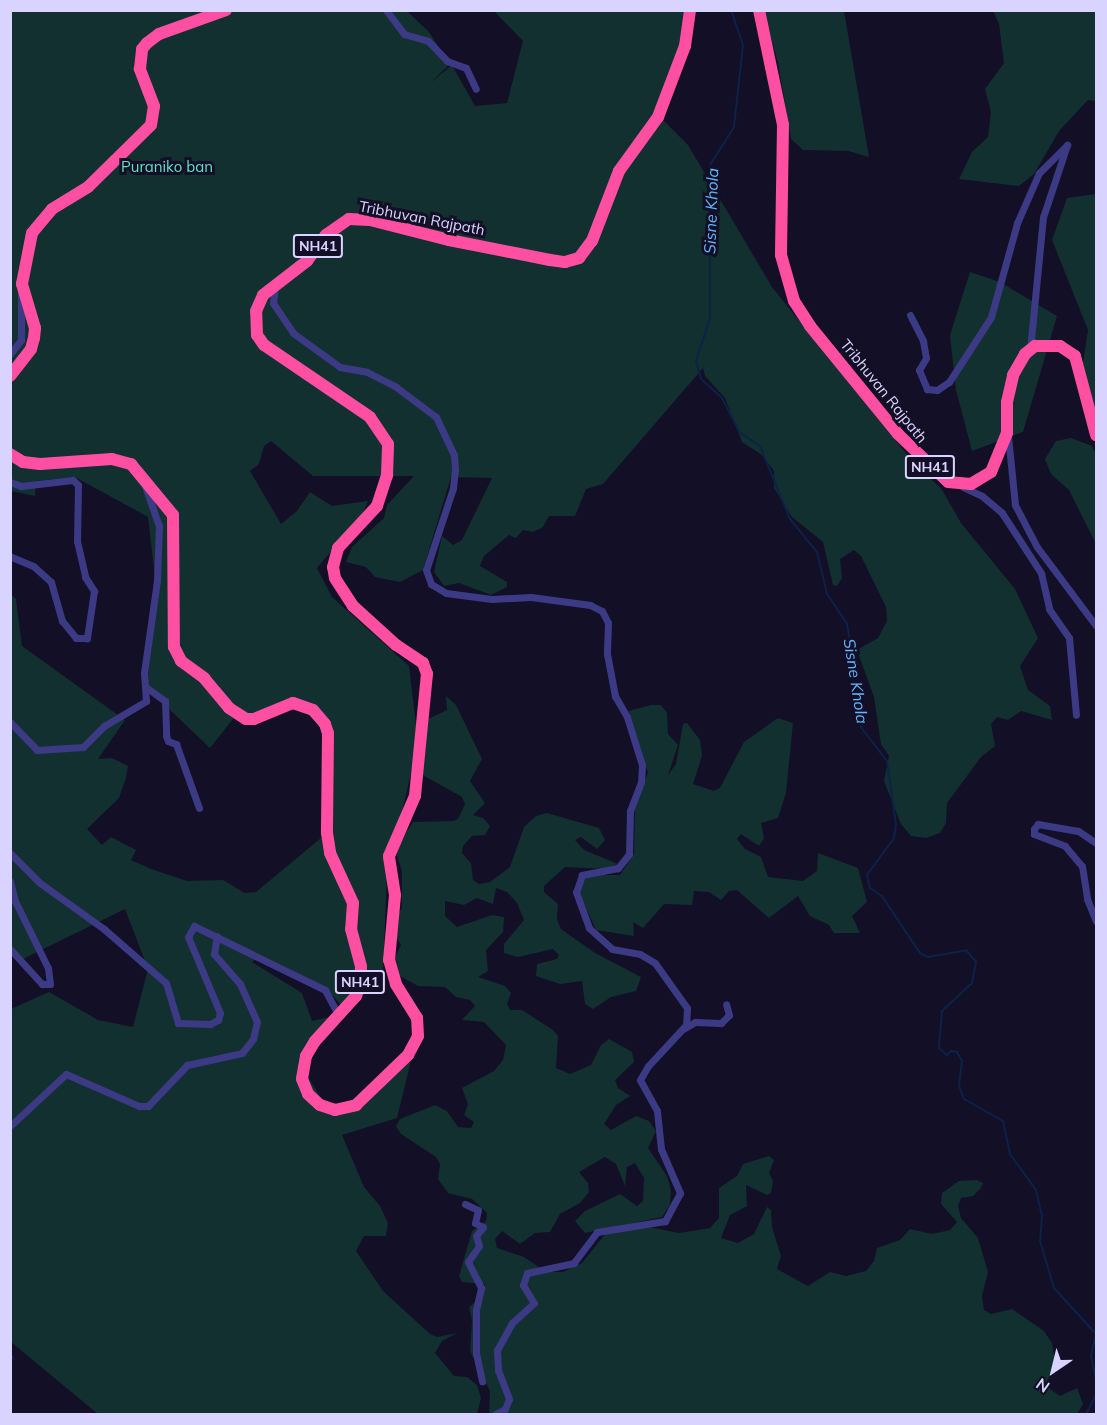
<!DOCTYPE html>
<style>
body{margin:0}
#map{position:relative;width:1107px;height:1425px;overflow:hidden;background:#130f26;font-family:Mulish,sans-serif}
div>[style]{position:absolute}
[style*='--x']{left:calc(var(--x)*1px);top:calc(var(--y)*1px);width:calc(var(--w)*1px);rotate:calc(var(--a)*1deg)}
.green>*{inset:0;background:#12302f}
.stream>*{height:2px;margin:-1px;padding:0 1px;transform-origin:1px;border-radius:1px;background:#0c2248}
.street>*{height:7px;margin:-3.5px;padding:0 3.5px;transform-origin:3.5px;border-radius:3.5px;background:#3d3a85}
.highway>*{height:12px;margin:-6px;padding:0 6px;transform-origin:6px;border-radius:6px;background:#ff4fa3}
span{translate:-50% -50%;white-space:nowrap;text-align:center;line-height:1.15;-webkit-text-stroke:6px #130f26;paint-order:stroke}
.shield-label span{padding:2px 4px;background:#130f26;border:2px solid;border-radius:4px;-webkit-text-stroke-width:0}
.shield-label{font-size:14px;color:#d9d4ff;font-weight:700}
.park-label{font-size:15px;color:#5fe0c0}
.street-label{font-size:15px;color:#d9d4ff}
.water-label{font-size:16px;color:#62b6ff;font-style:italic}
.frame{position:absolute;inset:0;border:12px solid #d9d4ff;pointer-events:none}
.north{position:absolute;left:1023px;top:1341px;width:60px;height:60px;-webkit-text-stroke:4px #130f26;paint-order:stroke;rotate:215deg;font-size:16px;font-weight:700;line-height:24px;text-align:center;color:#d9d4ff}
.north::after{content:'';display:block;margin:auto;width:21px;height:27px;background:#d9d4ff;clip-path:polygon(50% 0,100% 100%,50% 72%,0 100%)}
</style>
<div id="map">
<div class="green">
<div style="clip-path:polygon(evenodd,11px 11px,407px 11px,429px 32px,450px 64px,430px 83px,452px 65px,475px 106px,507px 103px,523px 41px,494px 11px,684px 11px,685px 24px,663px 120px,688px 145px,772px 287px,917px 467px,941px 488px,961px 523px,1015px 589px,1038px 638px,1020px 666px,1028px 690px,1050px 706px,1052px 720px,1021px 711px,1008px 720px,997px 717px,991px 724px,995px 746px,981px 757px,947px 803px,946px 823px,940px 833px,926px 838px,911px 836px,901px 824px,884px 781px,889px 756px,881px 744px,874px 697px,857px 650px,878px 638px,887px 621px,886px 607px,861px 556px,854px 550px,840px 559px,842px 578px,837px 586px,833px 585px,823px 542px,792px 517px,774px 488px,774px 471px,762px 455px,742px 442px,725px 398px,705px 376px,703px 368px,603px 484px,586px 489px,575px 516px,549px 516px,543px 527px,533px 532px,523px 530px,516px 538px,509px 535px,484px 556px,480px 566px,507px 582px,507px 587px,491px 595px,459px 583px,444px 586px,434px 572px,442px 536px,453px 545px,462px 540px,492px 478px,451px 477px,423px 570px,400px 582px,375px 577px,366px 567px,346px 562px,352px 547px,384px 518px,387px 505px,414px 476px,313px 476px,271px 441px,264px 446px,259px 464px,250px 471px,281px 524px,297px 511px,310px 492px,332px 506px,368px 501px,362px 515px,317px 568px,332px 597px,409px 666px,416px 725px,447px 710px,446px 696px,456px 705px,482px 759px,470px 781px,485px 803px,473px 815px,483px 818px,490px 826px,485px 835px,472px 836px,463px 846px,462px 853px,471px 863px,473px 880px,479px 884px,490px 882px,510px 867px,524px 827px,536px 816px,547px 813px,599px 828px,605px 840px,597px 849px,581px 837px,575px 840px,584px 850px,618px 864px,607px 869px,565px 867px,544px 886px,544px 892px,558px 904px,557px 919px,561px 929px,595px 953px,641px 977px,636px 991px,611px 997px,593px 1009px,585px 1004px,582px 981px,560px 984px,536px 976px,537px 964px,557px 959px,559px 955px,553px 949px,518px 957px,504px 953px,504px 944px,524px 920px,517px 903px,507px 892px,496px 888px,493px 904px,477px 898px,464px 905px,445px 901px,445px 916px,457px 927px,492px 915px,504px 917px,503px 932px,486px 950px,488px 971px,478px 977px,505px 986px,511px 993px,507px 1004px,510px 1010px,522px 1010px,553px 1030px,558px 1036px,556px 1068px,570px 1074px,591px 1065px,601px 1045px,609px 1039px,632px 1052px,634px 1062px,615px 1080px,618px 1088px,630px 1096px,616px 1105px,604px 1124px,611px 1130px,636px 1116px,649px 1121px,656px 1131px,648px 1148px,667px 1176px,671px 1190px,670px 1205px,662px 1217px,585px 1233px,575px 1221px,585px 1211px,620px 1194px,637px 1206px,643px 1201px,644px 1178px,635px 1163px,627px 1167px,625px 1186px,616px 1164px,605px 1157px,579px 1172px,588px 1183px,589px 1192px,580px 1203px,560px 1214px,550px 1232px,535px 1233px,520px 1244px,502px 1231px,495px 1239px,497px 1248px,524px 1257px,546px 1272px,563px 1272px,582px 1263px,606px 1233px,649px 1227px,679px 1233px,710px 1228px,719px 1218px,719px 1188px,737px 1176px,743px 1164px,769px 1156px,774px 1160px,769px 1173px,773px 1181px,771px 1193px,767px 1195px,746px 1185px,747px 1206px,730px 1215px,721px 1238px,738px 1243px,754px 1234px,767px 1207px,771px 1210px,772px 1227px,781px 1256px,777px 1269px,808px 1286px,830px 1272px,846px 1276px,866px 1271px,874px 1261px,877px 1248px,900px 1240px,910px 1229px,932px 1234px,950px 1230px,957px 1222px,941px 1204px,942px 1193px,959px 1181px,977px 1180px,983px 1183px,981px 1188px,973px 1196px,961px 1198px,958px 1206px,961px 1218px,978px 1238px,988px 1272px,982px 1296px,984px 1310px,991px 1314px,1012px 1309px,1044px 1331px,1052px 1343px,1055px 1362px,1048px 1380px,1050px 1389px,1060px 1396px,1077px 1388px,1083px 1404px,1077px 1414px,489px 1414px,490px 1391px,470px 1351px,472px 1321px,469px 1307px,482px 1297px,485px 1284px,462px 1282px,459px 1276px,472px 1231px,486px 1221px,487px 1213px,472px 1199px,448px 1193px,438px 1179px,440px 1164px,436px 1157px,401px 1134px,396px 1126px,400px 1119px,435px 1105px,447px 1111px,458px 1127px,471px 1128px,474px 1122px,464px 1115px,468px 1104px,462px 1088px,494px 1071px,503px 1060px,506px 1045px,484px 1022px,462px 1020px,475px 1006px,470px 1000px,456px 997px,445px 987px,418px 986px,400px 976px,395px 957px,401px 945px,396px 937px,397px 915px,402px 908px,402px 872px,395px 849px,413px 822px,453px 821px,458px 819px,465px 804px,462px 797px,412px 769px,387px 875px,383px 972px,315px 1050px,305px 1072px,321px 1098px,332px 1105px,346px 1104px,363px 1093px,416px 1040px,397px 1118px,342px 1135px,364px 1187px,380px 1206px,388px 1223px,386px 1236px,364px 1236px,356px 1251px,383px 1291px,430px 1334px,437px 1337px,457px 1333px,442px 1341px,435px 1353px,454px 1376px,467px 1377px,477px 1385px,481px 1398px,477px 1414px,98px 1414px,11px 1342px,11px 1009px,49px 992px,98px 1020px,133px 1027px,148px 969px,125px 909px,23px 959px,11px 949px,10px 594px,16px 599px,22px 646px,125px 720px,98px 759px,112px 758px,128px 766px,126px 778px,119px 798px,87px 829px,102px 845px,111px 837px,136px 850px,131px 860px,151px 869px,187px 881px,223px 880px,245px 893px,256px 892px,327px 833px,328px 733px,303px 704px,254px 719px,237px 714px,210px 748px,147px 688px,156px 586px,148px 517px,75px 477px,36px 481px,35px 496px,11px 491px,11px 11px,259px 956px,324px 986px,348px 1013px,312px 1021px,302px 993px,252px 962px,259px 956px)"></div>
<div style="clip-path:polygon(764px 11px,844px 11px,869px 157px,848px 151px,803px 150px,791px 139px,778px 63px)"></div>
<div style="clip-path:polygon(993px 11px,1096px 11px,1096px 101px,1088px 100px,1059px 131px,1034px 174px,1019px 186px,959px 179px,972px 152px,988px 137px,991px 112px,985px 89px,1004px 63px,999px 24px)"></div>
<div style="clip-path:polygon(1096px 194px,1096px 418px,1083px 363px,1088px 330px,1052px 240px,1067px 198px)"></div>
<div style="clip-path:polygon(970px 272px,1000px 282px,1057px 316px,1023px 432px,972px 451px,956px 390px,950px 335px)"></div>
<div style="clip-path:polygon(1071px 438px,1092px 446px,1096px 455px,1096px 544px,1069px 490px,1051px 474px,1045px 459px,1056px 441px)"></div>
<div style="clip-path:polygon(651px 705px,661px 705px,667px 713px,668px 734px,678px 745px,668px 775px,676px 764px,683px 724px,687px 723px,700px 740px,702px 756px,693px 784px,714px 791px,720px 788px,744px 742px,778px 718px,793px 723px,786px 793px,778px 818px,761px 823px,764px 838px,759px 846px,741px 834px,737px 839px,745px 849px,761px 857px,768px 877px,803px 881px,817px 871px,818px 853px,858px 868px,867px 902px,852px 916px,860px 933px,834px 933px,829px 925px,810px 916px,798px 896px,769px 918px,737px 890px,729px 891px,721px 900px,709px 892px,694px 891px,692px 905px,664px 904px,643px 928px,633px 922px,634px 936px,596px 930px,578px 890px,588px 875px,620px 875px,634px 854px,635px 801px,648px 773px,629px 711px)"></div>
</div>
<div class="stream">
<div style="--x:731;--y:10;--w:37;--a:71"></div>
<div style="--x:743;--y:45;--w:82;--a:96.3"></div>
<div style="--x:734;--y:127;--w:45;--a:122.3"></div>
<div style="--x:710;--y:165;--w:153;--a:90"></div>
<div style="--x:710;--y:318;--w:45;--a:108"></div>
<div style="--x:696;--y:361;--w:19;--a:74"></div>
<div style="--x:701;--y:379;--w:28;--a:42"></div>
<div style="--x:722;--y:398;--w:38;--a:63"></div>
<div style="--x:739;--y:432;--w:25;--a:34"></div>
<div style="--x:760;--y:446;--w:79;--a:67.7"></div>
<div style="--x:790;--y:519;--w:43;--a:50.7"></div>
<div style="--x:817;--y:552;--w:43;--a:76.6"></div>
<div style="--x:827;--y:594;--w:36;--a:56"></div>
<div style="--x:847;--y:624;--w:88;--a:79.6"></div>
<div style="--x:863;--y:711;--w:15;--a:101"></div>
<div style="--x:860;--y:726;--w:44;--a:52.4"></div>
<div style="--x:887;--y:761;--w:65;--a:82"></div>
<div style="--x:896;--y:825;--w:13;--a:99"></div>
<div style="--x:894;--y:838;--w:46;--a:126.1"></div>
<div style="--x:867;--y:875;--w:13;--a:77"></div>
<div style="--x:870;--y:888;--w:14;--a:34"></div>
<div style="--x:882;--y:896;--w:69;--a:56.3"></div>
<div style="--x:920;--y:953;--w:9;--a:27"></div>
<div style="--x:928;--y:957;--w:39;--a:-10"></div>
<div style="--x:966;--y:950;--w:16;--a:50"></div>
<div style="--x:976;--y:962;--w:21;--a:101"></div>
<div style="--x:972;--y:983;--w:41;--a:137"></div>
<div style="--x:942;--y:1011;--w:37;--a:95"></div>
<div style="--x:939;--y:1048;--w:11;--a:41"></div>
<div style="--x:947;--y:1055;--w:6;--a:-45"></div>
<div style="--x:951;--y:1051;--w:6;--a:9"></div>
<div style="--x:957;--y:1052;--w:10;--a:61"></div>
<div style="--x:962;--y:1061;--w:25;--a:97"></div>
<div style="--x:959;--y:1086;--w:14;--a:69"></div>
<div style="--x:964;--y:1099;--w:45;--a:29.4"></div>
<div style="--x:1003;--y:1121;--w:34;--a:78"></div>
<div style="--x:1010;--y:1154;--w:44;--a:54.2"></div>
<div style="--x:1036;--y:1190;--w:26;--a:77"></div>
<div style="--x:1042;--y:1215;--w:26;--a:94"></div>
<div style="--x:1040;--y:1241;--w:49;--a:73.4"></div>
<div style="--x:1054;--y:1288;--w:62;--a:47.6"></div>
<div style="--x:1096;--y:1334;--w:23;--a:103"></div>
<div style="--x:1091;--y:1356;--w:24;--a:78"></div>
<div style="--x:10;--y:1354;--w:6;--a:51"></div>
<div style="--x:1086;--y:1414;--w:21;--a:-62"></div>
</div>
<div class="street">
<div style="--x:386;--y:10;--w:30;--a:53"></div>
<div style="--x:404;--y:34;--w:25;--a:16"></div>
<div style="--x:428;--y:41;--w:28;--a:46"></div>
<div style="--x:447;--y:61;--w:20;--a:20"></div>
<div style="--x:466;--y:68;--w:23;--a:65"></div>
<div style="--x:275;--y:287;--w:16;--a:97"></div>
<div style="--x:273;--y:303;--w:36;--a:56"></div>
<div style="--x:293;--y:333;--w:58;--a:35.9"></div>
<div style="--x:340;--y:367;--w:27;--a:10"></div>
<div style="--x:367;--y:372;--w:33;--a:27"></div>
<div style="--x:396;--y:387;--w:50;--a:36.9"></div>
<div style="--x:436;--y:417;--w:42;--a:64.7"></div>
<div style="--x:454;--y:455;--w:14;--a:86"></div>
<div style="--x:455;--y:469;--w:19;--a:96"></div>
<div style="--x:453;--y:488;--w:86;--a:108.2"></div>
<div style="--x:426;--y:570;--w:15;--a:70"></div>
<div style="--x:431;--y:584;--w:17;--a:31"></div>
<div style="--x:446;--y:593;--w:46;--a:7.4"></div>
<div style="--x:492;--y:599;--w:39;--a:-3"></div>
<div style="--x:531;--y:597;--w:60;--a:7.7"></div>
<div style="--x:590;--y:605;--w:13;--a:27"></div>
<div style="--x:602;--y:611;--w:13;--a:63"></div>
<div style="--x:608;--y:623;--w:31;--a:92"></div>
<div style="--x:607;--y:654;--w:43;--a:79.2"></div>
<div style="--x:615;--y:696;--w:24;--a:60"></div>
<div style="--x:627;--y:717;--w:50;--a:72.6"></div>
<div style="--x:642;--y:765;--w:17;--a:93"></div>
<div style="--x:641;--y:782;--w:31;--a:111"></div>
<div style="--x:630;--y:811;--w:43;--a:91.3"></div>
<div style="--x:629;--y:854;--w:18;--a:128"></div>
<div style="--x:618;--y:868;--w:37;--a:169"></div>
<div style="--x:582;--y:875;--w:18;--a:109"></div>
<div style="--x:576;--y:892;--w:38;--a:70"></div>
<div style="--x:589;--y:928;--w:31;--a:42"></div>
<div style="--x:612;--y:949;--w:28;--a:10"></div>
<div style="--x:640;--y:954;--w:17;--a:31"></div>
<div style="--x:655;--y:963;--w:55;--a:54.6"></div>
<div style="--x:687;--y:1008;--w:17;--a:93"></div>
<div style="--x:686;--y:1025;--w:56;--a:132.8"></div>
<div style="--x:648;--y:1066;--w:16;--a:120"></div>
<div style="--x:640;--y:1080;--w:35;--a:61"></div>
<div style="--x:657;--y:1111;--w:38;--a:84"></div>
<div style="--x:661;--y:1149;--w:48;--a:66.6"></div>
<div style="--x:680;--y:1193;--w:32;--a:118"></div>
<div style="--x:665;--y:1221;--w:69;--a:170.8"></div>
<div style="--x:597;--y:1232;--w:39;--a:127"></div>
<div style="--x:574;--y:1263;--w:48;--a:168"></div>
<div style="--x:527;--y:1273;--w:13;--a:108"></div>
<div style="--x:523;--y:1285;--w:21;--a:59"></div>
<div style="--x:534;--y:1303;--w:30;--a:138"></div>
<div style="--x:512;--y:1323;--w:31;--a:119"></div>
<div style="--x:497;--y:1350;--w:20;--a:87"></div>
<div style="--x:498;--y:1370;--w:31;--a:69"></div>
<div style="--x:509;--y:1399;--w:11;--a:112"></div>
<div style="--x:505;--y:1409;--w:11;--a:153"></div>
<div style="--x:910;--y:315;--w:29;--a:63"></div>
<div style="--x:923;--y:341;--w:17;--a:80"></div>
<div style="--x:926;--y:358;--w:14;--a:120"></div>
<div style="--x:919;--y:370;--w:21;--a:67"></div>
<div style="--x:927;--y:389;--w:10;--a:6"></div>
<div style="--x:937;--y:390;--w:14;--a:-34"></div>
<div style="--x:949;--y:382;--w:77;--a:-57.1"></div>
<div style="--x:991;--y:317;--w:98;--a:-74.5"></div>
<div style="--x:1017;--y:223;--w:55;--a:-66.3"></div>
<div style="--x:1039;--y:173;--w:40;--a:-45"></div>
<div style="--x:1067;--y:145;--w:76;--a:108.4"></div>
<div style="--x:1043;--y:217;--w:133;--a:95.6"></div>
<div style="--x:10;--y:354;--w:18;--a:-52"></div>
<div style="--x:21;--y:340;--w:53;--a:-90"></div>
<div style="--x:1008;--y:436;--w:69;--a:84.2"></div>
<div style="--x:1015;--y:505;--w:47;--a:62.4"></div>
<div style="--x:1037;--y:547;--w:99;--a:53.2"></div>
<div style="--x:10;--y:482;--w:12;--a:20"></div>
<div style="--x:21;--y:486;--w:52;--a:-6.6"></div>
<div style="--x:73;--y:480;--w:7;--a:45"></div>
<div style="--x:78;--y:485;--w:56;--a:91"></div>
<div style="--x:77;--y:541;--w:37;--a:77"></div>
<div style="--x:85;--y:577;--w:17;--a:57"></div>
<div style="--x:94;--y:591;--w:48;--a:98.5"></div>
<div style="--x:87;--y:638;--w:11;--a:180"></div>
<div style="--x:76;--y:638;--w:22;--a:-129"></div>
<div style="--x:62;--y:621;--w:41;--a:-105.8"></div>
<div style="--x:51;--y:582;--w:24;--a:-138"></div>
<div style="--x:33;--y:566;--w:25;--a:-157"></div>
<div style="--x:963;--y:487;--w:21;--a:25"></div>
<div style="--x:982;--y:496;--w:26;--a:40"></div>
<div style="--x:1002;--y:513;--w:72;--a:57"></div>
<div style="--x:1041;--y:573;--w:37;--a:77"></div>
<div style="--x:1049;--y:609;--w:35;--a:55"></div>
<div style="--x:1069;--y:638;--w:77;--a:84.8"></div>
<div style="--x:147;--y:688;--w:22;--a:36"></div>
<div style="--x:165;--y:701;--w:35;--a:88"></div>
<div style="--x:166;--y:736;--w:5;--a:68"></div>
<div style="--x:168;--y:741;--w:9;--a:21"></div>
<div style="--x:176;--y:744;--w:68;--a:70.2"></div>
<div style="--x:10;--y:722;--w:39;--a:46"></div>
<div style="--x:37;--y:750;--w:46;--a:-3.7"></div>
<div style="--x:83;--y:747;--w:30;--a:-45"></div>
<div style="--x:104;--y:726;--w:49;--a:-30.8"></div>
<div style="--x:146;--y:701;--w:28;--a:-94"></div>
<div style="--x:144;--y:673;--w:94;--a:-82"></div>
<div style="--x:157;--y:580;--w:54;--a:-87.9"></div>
<div style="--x:159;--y:526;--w:42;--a:-109.3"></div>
<div style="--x:1096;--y:843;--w:22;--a:-146"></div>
<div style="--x:1078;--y:831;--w:41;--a:-170.1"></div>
<div style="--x:1038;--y:824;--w:6;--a:129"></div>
<div style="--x:1034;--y:829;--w:5;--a:90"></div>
<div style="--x:1034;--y:834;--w:33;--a:21"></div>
<div style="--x:1065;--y:846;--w:26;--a:50"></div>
<div style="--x:1082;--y:866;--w:33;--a:81"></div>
<div style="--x:1087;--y:899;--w:24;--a:68"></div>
<div style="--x:10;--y:853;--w:42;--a:45"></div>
<div style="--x:40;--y:883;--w:79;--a:35.7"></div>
<div style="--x:104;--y:929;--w:82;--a:41.1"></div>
<div style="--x:166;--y:983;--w:42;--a:73.3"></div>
<div style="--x:178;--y:1023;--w:32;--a:2"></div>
<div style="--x:210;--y:1024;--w:9;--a:-27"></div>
<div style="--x:218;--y:1020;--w:7;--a:-74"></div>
<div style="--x:220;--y:1013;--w:82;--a:-112.8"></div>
<div style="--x:188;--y:937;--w:13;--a:-61"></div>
<div style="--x:194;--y:926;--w:146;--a:26"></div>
<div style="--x:325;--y:990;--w:26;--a:62"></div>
<div style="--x:10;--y:881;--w:21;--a:76"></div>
<div style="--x:15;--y:901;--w:75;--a:63.8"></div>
<div style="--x:48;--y:968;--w:16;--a:83"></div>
<div style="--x:50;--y:984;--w:8;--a:180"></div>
<div style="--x:42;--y:984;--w:47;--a:-132.4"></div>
<div style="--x:683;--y:1029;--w:14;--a:-30"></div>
<div style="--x:695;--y:1022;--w:26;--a:2"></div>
<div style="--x:721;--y:1023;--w:11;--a:-45"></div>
<div style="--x:729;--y:1015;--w:11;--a:-105"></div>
<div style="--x:10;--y:1126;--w:76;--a:-42.9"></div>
<div style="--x:66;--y:1074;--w:80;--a:23.7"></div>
<div style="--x:139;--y:1106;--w:9;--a:0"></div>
<div style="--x:148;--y:1106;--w:57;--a:-46.4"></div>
<div style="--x:187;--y:1065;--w:56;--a:-12.3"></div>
<div style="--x:242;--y:1053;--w:18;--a:-52"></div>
<div style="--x:253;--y:1039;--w:17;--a:-77"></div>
<div style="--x:257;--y:1022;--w:42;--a:-114.1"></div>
<div style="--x:240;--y:984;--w:40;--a:-131"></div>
<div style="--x:214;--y:954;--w:18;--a:-81"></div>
<div style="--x:465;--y:1204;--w:14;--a:25"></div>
<div style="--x:478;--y:1210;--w:13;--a:103"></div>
<div style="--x:475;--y:1223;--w:9;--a:27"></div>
<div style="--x:483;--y:1227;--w:11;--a:128"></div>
<div style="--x:476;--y:1236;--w:10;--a:73"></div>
<div style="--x:479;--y:1246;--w:19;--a:125"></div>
<div style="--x:468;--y:1262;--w:29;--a:63"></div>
<div style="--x:481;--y:1288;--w:23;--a:103"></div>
<div style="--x:476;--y:1310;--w:43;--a:90"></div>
<div style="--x:476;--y:1353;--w:29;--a:78"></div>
</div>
<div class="highway">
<div style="--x:759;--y:10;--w:117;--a:78.2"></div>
<div style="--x:783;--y:125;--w:130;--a:90.9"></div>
<div style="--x:781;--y:255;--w:48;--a:74.2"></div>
<div style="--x:794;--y:301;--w:30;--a:57"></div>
<div style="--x:810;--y:326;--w:139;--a:50.8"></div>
<div style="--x:898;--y:434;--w:69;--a:43.8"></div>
<div style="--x:948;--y:482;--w:23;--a:5"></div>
<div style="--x:971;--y:484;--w:23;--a:-31"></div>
<div style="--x:991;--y:472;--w:42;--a:-67.7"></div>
<div style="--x:1007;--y:433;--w:31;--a:-90"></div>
<div style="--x:1007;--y:402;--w:28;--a:-77"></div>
<div style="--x:1013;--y:375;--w:24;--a:-60"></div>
<div style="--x:1025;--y:354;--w:13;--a:-39"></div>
<div style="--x:1035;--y:346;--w:25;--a:0"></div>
<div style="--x:1060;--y:346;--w:18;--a:34"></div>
<div style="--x:1075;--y:356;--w:82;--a:75.1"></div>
<div style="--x:10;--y:376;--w:34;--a:-52"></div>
<div style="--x:31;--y:349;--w:11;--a:-75"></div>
<div style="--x:34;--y:338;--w:10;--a:-84"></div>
<div style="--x:35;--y:328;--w:46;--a:-106.5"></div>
<div style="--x:22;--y:284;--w:52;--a:-78.9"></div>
<div style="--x:32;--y:233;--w:31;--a:-50"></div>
<div style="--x:52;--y:209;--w:42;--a:-31.4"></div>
<div style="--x:88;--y:187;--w:88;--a:-44.5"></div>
<div style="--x:151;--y:125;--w:19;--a:-81"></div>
<div style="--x:154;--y:106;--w:40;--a:-111"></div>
<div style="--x:140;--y:69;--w:20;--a:-84"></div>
<div style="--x:142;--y:49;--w:8;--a:-50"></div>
<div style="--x:147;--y:43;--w:15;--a:-37"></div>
<div style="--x:159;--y:34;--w:71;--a:-19.7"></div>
<div style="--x:10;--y:454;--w:15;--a:32"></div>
<div style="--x:23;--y:462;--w:17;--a:7"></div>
<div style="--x:40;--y:464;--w:72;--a:-4"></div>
<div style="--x:112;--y:459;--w:20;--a:15"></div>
<div style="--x:131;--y:464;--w:66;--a:50.5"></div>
<div style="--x:173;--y:515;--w:132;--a:89.6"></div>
<div style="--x:174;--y:647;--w:16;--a:63"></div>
<div style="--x:181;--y:661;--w:29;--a:36"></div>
<div style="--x:204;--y:678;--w:39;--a:50"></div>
<div style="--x:229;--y:708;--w:20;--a:33"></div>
<div style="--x:246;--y:719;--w:8;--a:0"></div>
<div style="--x:254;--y:719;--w:42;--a:-22.3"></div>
<div style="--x:293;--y:703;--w:21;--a:19"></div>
<div style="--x:313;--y:710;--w:18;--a:49"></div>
<div style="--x:325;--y:724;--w:9;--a:72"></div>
<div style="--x:328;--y:733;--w:100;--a:90.6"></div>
<div style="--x:327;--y:833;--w:20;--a:81"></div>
<div style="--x:330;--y:853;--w:55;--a:65.3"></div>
<div style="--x:353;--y:903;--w:26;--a:94"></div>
<div style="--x:351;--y:929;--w:39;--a:75"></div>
<div style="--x:361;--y:967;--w:18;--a:93"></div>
<div style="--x:360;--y:985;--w:12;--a:110"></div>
<div style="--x:356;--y:996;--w:61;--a:132.3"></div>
<div style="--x:315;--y:1041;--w:17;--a:121"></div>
<div style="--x:306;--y:1056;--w:23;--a:100"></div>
<div style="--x:302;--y:1079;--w:16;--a:68"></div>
<div style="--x:308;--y:1094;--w:16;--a:43"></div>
<div style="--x:320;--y:1105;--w:16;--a:18"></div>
<div style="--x:335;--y:1110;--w:22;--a:-13"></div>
<div style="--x:356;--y:1105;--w:72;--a:-43.9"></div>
<div style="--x:408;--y:1055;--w:21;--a:-62"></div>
<div style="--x:418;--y:1036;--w:18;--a:-93"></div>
<div style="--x:417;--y:1018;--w:40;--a:-122"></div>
<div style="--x:396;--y:984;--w:25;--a:-106"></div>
<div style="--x:389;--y:960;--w:65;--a:-84.7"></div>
<div style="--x:395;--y:895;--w:39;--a:-99"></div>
<div style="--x:389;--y:856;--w:65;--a:-66.6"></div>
<div style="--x:415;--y:796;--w:123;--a:-84.4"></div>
<div style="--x:427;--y:674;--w:12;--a:-110"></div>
<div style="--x:423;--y:663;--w:32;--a:-146"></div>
<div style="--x:396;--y:645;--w:58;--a:-137.8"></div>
<div style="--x:353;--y:606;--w:33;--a:-123"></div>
<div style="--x:335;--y:578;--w:11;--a:-100"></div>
<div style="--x:333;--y:567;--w:20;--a:-75"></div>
<div style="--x:338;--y:548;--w:57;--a:-47.1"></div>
<div style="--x:377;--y:506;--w:33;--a:-72"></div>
<div style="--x:387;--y:475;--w:31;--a:-88"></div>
<div style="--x:388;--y:444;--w:32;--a:-124"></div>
<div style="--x:370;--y:417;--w:128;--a:-145.8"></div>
<div style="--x:264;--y:345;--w:12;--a:-125"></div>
<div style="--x:257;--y:335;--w:24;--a:-92"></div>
<div style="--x:256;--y:311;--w:17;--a:-66"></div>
<div style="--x:263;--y:295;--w:56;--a:-37.7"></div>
<div style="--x:307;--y:261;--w:32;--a:-54"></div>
<div style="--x:326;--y:235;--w:28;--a:-35"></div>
<div style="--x:349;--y:219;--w:21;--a:3"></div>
<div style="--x:370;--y:220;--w:81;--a:14.2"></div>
<div style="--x:449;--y:240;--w:103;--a:11.2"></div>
<div style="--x:550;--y:260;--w:15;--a:8"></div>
<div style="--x:565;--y:262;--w:15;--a:-16"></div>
<div style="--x:579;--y:258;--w:21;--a:-53"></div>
<div style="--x:592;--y:241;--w:75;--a:-68.9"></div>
<div style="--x:619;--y:171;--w:67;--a:-54.2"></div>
<div style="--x:658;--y:117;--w:76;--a:-69.2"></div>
<div style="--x:685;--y:46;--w:36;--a:-82"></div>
</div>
<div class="shield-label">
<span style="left:318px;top:246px">NH41</span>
<span style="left:930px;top:467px">NH41</span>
<span style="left:360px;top:982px">NH41</span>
</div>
<div class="park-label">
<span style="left:167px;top:167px">Puraniko ban</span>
</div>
<div class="street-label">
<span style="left:422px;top:218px;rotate:11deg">Tribhuvan Rajpath</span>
<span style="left:884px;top:391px;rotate:51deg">Tribhuvan Rajpath</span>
</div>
<div class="water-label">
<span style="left:711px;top:211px;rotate:-88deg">Sisne Khola</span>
<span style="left:856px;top:681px;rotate:81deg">Sisne Khola</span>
</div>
<div class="frame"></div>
<div class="north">N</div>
</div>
